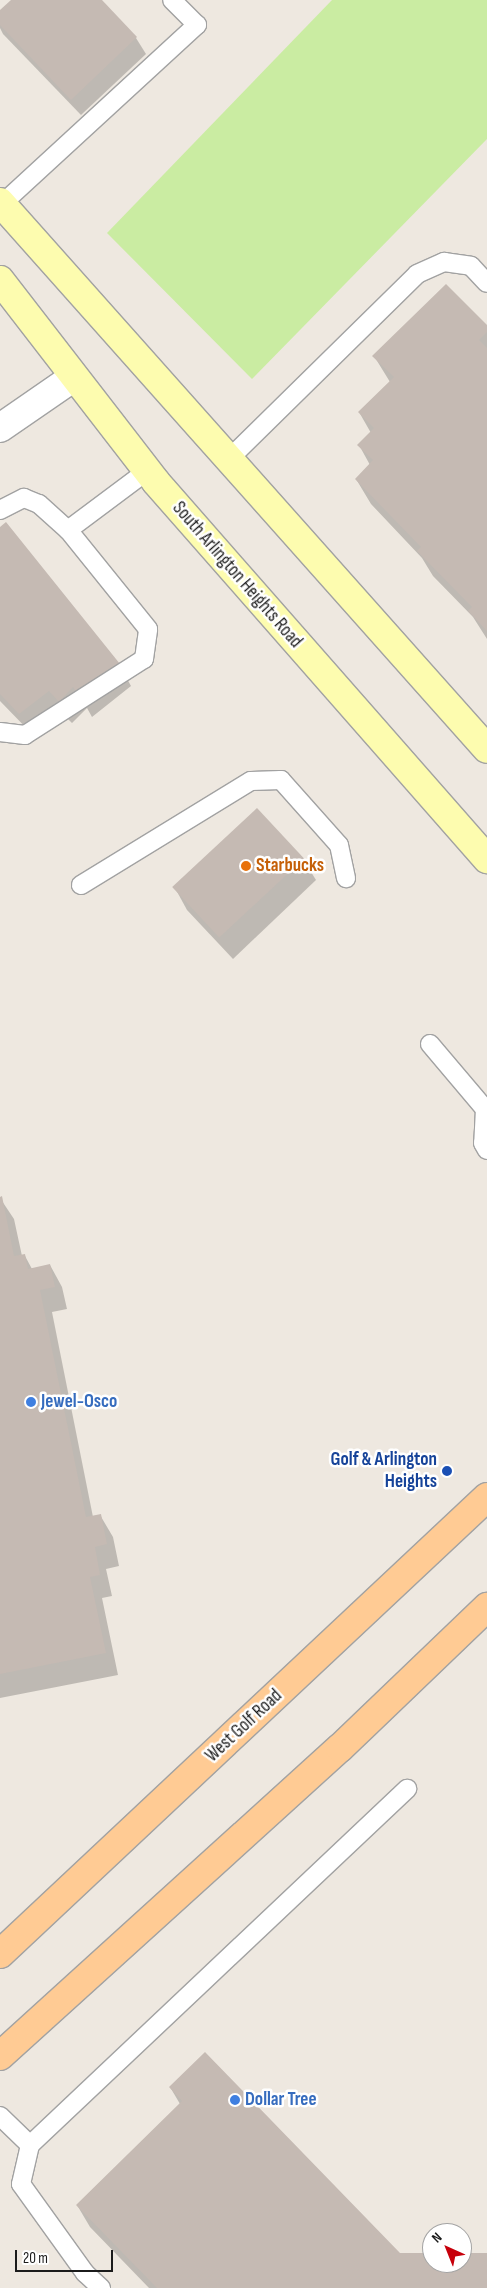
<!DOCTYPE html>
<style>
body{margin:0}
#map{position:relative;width:487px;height:2288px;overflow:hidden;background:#eee8e0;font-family:"Sofia Sans Condensed",sans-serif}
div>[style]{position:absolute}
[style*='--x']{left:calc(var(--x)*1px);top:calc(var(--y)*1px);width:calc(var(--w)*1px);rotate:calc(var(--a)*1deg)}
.grass>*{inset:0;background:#caeca2}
.shadow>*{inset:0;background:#0003}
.building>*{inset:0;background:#c5bab3;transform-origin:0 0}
.roads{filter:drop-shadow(1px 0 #a2a2a2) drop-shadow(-1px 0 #a2a2a2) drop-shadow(0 1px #a2a2a2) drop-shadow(0 -1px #a2a2a2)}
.service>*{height:18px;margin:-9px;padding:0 9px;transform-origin:9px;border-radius:9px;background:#fff}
.minor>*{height:28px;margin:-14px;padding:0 14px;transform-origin:14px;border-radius:14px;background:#fff}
.secondary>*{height:28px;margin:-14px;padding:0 14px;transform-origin:14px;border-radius:14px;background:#fdfcaf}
.primary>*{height:28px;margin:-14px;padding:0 14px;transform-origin:14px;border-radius:14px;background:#ffcb94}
.dots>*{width:14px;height:14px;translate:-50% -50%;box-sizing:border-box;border:2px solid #fff;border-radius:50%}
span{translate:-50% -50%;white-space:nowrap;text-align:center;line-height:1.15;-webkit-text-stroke:5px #fff;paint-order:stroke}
.street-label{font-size:19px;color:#1b1b1b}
.food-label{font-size:19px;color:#c56008;font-weight:700}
.left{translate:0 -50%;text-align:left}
.shop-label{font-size:19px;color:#366cbe;font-weight:700}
.transit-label{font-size:19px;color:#164399;font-weight:700}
.right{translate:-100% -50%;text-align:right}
.north{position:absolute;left:422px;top:2223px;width:50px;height:50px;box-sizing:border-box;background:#fff;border:1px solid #a4a4a4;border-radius:50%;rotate:316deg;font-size:14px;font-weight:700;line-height:20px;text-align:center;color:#1b1b1b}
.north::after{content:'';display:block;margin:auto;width:18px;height:22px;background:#c7000b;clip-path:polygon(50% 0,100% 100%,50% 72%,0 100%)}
.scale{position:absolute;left:15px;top:2250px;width:98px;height:22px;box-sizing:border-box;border:2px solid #1b1b1b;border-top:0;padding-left:6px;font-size:15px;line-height:18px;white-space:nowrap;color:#1b1b1b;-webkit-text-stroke:4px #fff;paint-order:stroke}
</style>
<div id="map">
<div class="grass">
<div style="clip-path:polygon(332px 0,487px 0,487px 139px,252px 379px,107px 233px)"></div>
</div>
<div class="shadow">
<div style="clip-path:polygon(13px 0,101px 0,136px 38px,146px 54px,81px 115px,3px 34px,0 28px,0 12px)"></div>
<div style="clip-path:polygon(487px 327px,487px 639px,473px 617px,433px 576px,422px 558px,371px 504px,356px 479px,370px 465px,359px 445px,371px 433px,359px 412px,390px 382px,374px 356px)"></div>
<div style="clip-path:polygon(0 528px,119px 664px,131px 686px,92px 717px,87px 708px,72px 723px,62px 713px,33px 735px,0 701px)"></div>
<div style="clip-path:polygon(257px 810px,303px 859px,316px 880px,233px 959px,187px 910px,175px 888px)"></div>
<div style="clip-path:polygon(0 1198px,14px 1219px,22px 1256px,25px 1256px,32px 1269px,50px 1265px,62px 1287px,67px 1309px,52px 1312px,93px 1517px,100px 1515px,113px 1537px,119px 1566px,106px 1569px,112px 1596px,102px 1598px,118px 1675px,0 1698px)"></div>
<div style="clip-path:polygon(170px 2087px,399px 2254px,432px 2254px,432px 2263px,462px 2263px,462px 2254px,487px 2255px,487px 2288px,149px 2288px,90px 2227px,77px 2205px,180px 2104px)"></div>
</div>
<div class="building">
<div style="clip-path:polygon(11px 0,102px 0,137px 37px,71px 100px,0 25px,0 10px)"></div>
<div style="clip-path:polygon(446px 284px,487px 325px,487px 332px,479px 340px,487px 348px,487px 631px,468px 611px,472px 607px,417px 551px,421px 547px,355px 479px,373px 460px,357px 445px,374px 428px,358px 412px,394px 377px,372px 356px)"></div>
<div style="clip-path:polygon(6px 522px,120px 664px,79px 696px,73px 687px,59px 702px,49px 691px,19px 714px,0 694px,0 527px)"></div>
<div style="left:257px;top:808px;width:69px;height:116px;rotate:47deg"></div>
<div style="clip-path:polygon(2px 1196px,14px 1256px,25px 1254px,28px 1269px,50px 1264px,55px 1287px,40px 1290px,86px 1517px,101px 1514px,107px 1544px,95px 1547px,100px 1575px,90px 1577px,106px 1653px,0 1674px,0 1197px)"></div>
<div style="clip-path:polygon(205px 2052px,400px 2253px,432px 2253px,432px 2263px,462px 2263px,462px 2253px,487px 2253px,487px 2288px,157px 2288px,76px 2205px,182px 2101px,169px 2087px)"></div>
</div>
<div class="roads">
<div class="service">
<div style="--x:2;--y:204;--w:265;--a:-42.6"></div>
<div style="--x:197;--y:25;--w:35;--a:-135"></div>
<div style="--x:228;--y:460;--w:265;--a:-44.5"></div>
<div style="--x:417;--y:274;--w:30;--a:-24"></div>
<div style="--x:444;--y:262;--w:27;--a:8"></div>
<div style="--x:471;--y:266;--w:23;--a:47"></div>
<div style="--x:0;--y:510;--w:27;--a:-27"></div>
<div style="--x:24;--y:498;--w:16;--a:22"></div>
<div style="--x:39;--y:504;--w:39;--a:42"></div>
<div style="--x:0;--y:732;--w:25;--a:7"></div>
<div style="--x:25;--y:735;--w:141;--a:-32.6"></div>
<div style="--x:144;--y:659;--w:30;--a:-82"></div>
<div style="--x:148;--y:629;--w:127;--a:-128.9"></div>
<div style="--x:68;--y:530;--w:99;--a:-36.8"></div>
<div style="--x:81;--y:885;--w:199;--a:-31.5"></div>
<div style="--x:251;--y:781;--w:30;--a:-2"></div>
<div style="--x:281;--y:780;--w:87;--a:48.3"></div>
<div style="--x:339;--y:845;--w:34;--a:78"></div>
<div style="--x:430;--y:1044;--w:85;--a:49.8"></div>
<div style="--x:485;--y:1109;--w:3;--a:-45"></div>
<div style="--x:485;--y:1109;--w:34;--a:93"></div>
<div style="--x:483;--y:1143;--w:8;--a:60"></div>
<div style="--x:0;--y:2116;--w:42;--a:44"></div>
<div style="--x:30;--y:2145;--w:519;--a:-43.36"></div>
<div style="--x:30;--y:2145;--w:40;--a:103"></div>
<div style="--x:21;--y:2184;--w:110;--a:54.3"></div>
<div style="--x:85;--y:2273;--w:22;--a:43"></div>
</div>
<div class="minor">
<div style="--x:0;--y:428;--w:90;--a:-34.6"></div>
</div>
<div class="secondary">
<div style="--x:0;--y:202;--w:732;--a:48.32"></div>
<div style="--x:0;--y:280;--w:255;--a:52.3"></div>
<div style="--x:156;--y:482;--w:502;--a:48.72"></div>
</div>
<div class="primary">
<div style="--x:0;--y:1954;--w:668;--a:-43.18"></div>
<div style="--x:0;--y:2056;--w:459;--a:-42.2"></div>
<div style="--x:340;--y:1748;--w:204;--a:-43.8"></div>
</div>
</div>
<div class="dots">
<div style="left:246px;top:866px;background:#e8710a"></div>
<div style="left:31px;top:1402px;background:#3f7fe0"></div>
<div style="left:447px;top:1471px;background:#1a4fb4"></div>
<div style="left:235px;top:2100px;background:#3f7fe0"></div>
</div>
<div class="street-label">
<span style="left:237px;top:575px;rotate:49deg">South Arlington Heights Road</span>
<span style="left:244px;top:1726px;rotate:-43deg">West Golf Road</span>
</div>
<div class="food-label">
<span class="left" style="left:256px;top:866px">Starbucks</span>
</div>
<div class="shop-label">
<span class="left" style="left:41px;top:1402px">Jewel-Osco</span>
<span class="left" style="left:245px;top:2100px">Dollar Tree</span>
</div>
<div class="transit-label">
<span class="right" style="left:437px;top:1471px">Golf &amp; Arlington<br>Heights</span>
</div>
<div class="north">N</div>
<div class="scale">20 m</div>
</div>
